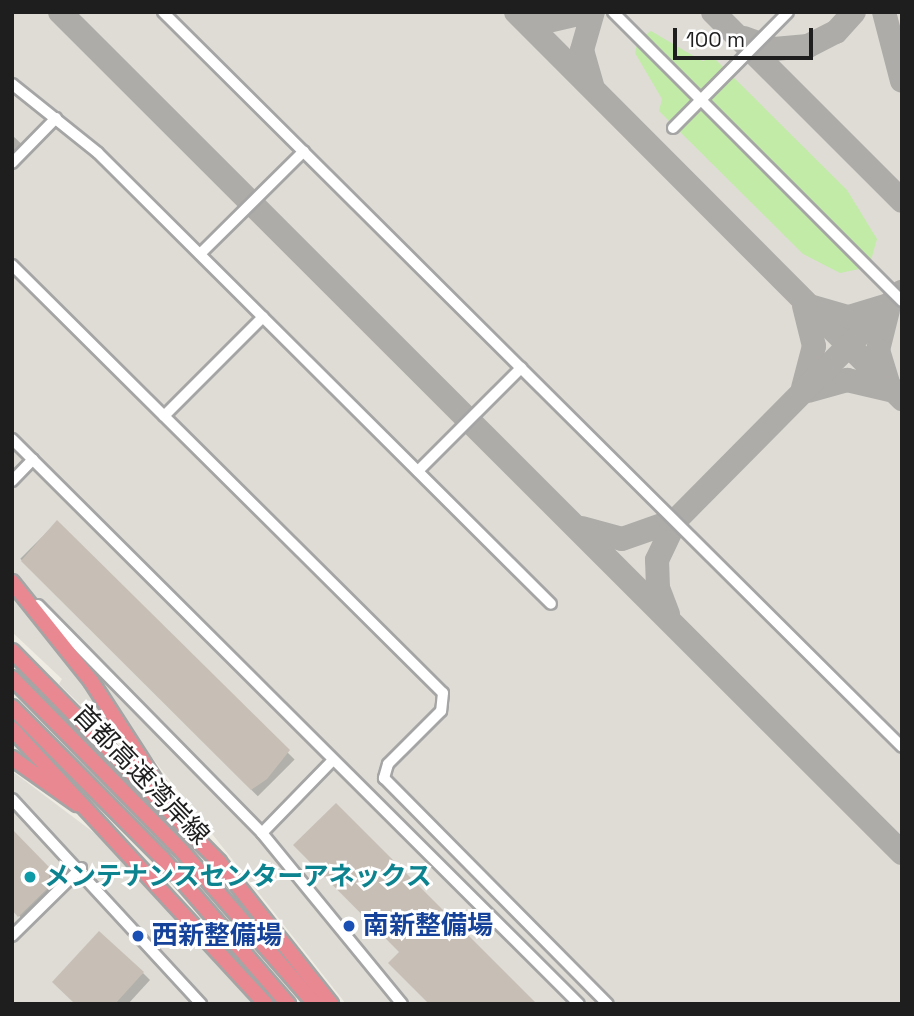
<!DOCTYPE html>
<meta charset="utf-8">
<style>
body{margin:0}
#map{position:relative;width:914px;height:1016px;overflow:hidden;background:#efece3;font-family:"Space Grotesk","Noto Sans JP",sans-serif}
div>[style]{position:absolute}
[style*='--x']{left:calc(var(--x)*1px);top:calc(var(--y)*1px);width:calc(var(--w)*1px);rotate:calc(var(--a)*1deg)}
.airport>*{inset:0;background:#dedcd5}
.grass>*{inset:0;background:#c2eba7}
.shadow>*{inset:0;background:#0003;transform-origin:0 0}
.taxiway>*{height:24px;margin:-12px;padding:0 12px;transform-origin:12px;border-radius:12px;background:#aeaca8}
.building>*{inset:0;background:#c7bfb6}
.roads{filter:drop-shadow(2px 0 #a5a5a5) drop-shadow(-2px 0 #a5a5a5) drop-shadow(0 2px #a5a5a5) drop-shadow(0 -2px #a5a5a5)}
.minor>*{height:10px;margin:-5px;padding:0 5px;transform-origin:5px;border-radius:5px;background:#fff}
.highway>*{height:14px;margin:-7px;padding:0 7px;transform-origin:7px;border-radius:7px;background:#e98891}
.dots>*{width:19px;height:19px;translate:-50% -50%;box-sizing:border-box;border:4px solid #fff;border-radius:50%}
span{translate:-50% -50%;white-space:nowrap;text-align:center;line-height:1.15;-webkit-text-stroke:6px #fff;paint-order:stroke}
.street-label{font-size:26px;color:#1e1e1e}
.culture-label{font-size:26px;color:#0d838f;font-weight:700}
.left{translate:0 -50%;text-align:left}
.transit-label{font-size:26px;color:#164399;font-weight:700}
.frame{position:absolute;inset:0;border:14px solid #1e1e1e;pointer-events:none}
.scale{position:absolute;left:673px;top:28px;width:140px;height:32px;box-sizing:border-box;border:4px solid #1e1e1e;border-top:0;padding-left:9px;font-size:21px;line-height:24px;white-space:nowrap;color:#1e1e1e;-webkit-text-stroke:5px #fff;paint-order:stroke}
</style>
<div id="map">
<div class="airport">
<div style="clip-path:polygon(12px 12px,902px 12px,902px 1004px,346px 1004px,147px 751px,125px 748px,59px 684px,62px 679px,12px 632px)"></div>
<div style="clip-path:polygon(12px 771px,105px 841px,230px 969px,252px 1004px,12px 1004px)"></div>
</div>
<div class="grass">
<div style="clip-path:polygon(651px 31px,702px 61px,714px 58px,847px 190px,877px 239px,869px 267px,840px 273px,803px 254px,659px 111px,662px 99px,635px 53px,638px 40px)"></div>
</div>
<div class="shadow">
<div style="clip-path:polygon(12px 135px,28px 150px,12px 165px)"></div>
<div style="left:57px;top:522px;width:336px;height:52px;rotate:45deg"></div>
<div style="clip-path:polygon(12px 831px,53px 874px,53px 893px,24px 921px,12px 908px)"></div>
<div style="clip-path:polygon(143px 973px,150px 980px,128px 1004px,77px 1004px)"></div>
</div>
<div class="taxiway">
<div style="--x:60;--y:12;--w:1190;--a:44.97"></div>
<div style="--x:516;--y:12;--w:547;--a:45.07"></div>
<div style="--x:519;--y:12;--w:30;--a:17"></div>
<div style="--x:548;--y:21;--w:40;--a:-13"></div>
<div style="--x:713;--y:12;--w:267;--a:45"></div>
<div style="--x:884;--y:12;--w:71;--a:75.4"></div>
<div style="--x:744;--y:38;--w:32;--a:20"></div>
<div style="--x:774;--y:49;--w:34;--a:-5"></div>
<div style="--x:808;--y:46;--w:31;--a:-27"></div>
<div style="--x:836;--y:32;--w:27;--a:-48"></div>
<div style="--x:592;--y:85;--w:36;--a:-106"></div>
<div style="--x:582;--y:50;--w:40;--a:-74"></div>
<div style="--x:813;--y:307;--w:37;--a:16"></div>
<div style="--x:849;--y:317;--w:38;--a:-17"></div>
<div style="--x:888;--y:310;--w:41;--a:104"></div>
<div style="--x:878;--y:350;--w:34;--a:73"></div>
<div style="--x:803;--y:388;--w:43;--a:-75.3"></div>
<div style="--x:814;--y:346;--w:41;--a:-104"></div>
<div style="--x:808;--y:391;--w:41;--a:-15.8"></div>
<div style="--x:847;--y:380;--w:44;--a:13.1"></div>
<div style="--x:582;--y:528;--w:41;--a:15.4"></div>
<div style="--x:622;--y:539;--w:57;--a:-19.4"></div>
<div style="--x:668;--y:614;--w:28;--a:-111"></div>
<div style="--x:658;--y:588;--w:28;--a:-92"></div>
<div style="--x:657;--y:560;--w:44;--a:-64.6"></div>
<div style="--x:676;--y:520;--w:321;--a:-45.3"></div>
</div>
<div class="building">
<div style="clip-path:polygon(57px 520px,290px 750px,267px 779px,251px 790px,21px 561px)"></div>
<div style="clip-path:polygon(336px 803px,537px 1004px,429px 1004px,388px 963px,399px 952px,293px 845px)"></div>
<div style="clip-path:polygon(12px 829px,49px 867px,49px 887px,18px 917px,12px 910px)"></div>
<div style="clip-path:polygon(99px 931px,144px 972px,115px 1004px,75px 1004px,52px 982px)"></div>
</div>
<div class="roads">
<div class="minor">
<div style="--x:163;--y:12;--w:1042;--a:44.84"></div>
<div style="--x:613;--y:12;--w:409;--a:45"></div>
<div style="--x:12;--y:84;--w:110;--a:38.7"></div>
<div style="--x:98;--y:153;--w:639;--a:44.87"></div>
<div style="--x:673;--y:128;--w:163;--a:-45.2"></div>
<div style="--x:12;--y:163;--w:63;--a:-45.6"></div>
<div style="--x:200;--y:254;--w:146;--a:-44.7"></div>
<div style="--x:12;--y:265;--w:607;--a:44.8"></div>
<div style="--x:443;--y:693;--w:18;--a:96"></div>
<div style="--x:441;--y:711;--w:75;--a:135"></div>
<div style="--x:388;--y:764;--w:15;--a:106"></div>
<div style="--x:384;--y:778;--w:318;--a:45.3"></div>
<div style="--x:164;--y:416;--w:140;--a:-45"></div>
<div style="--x:12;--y:439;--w:800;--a:44.9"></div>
<div style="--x:418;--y:471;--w:146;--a:-45"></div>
<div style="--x:12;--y:481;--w:30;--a:-46"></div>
<div style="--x:38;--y:605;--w:320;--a:45.5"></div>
<div style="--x:262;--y:833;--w:221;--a:50.7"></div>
<div style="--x:12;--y:799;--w:279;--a:47.3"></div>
<div style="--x:262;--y:833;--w:102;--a:-45.8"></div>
<div style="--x:12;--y:936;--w:97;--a:-44.6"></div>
</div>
<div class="highway">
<div style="--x:12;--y:582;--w:127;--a:51.4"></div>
<div style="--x:91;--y:681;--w:131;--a:57.2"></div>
<div style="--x:12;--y:651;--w:296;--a:45.5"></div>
<div style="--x:219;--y:862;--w:181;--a:51.7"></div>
<div style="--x:12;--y:678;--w:241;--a:45.5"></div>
<div style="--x:181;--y:850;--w:204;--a:49"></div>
<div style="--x:12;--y:707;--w:213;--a:45.2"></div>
<div style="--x:162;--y:858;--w:193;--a:49.2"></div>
<div style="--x:12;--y:729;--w:374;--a:47.3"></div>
<div style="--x:12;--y:758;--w:80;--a:35.3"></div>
</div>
</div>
<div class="dots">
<div style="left:30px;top:877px;background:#0f9aa8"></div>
<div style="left:349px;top:926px;background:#1a4fb4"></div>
<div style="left:138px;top:936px;background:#1a4fb4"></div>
</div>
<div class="street-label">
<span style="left:141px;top:775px;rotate:46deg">首都高速湾岸線</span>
</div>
<div class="culture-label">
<span class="left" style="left:44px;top:877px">メンテナンスセンターアネックス</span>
</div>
<div class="transit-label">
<span class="left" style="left:363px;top:926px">南新整備場</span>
<span class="left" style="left:152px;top:936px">西新整備場</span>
</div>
<div class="frame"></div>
<div class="scale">100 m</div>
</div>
